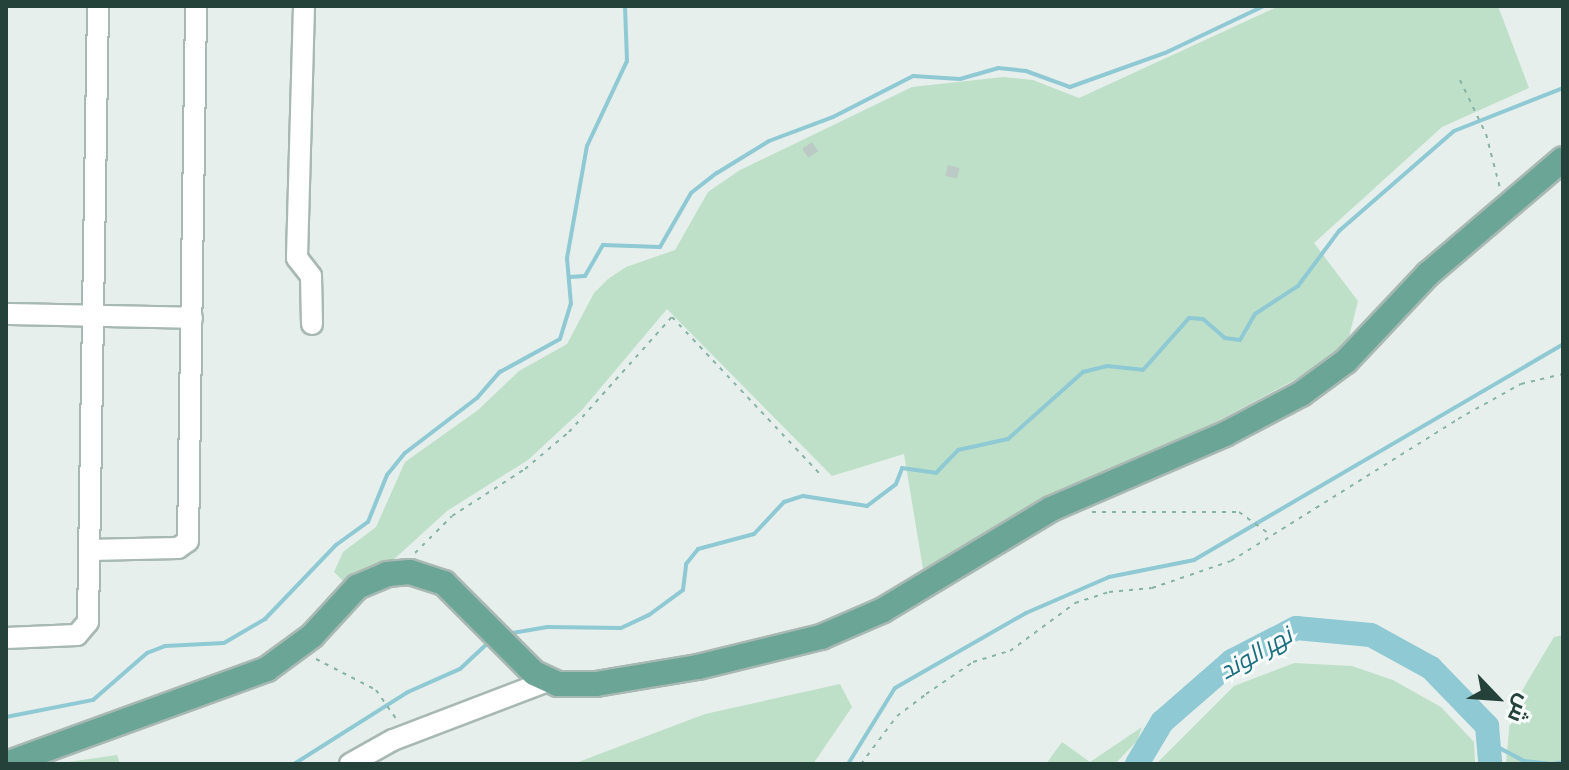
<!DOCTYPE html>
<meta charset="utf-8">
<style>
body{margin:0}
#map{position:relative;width:1569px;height:770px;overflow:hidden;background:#e6efeb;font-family:"Sofia Sans Condensed",Cairo,sans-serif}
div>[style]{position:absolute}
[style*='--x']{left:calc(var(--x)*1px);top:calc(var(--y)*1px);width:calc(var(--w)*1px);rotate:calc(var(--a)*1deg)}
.green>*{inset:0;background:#bfe0c8}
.stream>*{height:4px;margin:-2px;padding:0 2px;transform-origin:2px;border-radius:2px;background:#8ec9d4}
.river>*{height:24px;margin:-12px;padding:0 12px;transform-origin:12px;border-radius:12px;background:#8ec9d4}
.building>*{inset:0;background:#bbcac4;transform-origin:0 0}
.path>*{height:2px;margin-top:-1px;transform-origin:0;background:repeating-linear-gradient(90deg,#86b3a5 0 4px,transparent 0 10px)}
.roads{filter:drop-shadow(2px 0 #a8b8b2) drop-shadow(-2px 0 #a8b8b2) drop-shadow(0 2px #a8b8b2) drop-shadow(0 -2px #a8b8b2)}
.minor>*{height:20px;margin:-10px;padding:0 10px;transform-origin:10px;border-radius:10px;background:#fff}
.major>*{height:24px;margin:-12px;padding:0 12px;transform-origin:12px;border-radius:12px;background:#6aa596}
span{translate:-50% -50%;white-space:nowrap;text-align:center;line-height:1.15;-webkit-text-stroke:6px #f7fbf9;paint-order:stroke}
.water-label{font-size:24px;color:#1c6f80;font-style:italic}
.frame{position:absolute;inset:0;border:8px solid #24423a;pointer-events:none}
.north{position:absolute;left:1457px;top:658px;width:80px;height:80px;-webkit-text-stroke:6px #f7fbf9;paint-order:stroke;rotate:115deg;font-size:22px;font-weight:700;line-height:32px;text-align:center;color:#24423a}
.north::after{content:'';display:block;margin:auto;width:28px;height:36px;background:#24423a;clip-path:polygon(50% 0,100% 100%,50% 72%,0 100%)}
</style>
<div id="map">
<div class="green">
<div style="clip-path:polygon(1279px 6px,1498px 6px,1529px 88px,1442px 127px,1314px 243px,1358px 301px,1348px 341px,1311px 371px,1188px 437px,1062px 489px,923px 569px,904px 454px,832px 476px,667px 309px,582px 410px,528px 460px,447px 511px,391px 562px,344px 582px,334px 572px,343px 552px,376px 527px,405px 462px,478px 410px,519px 371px,567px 344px,594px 293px,608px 279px,626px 267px,675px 250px,708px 192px,740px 170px,912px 87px,1003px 77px,1033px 80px,1079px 98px)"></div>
<div style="clip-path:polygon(1563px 635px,1563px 764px,1506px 764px,1510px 719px,1523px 689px,1554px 637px)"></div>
<div style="clip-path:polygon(1294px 663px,1352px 666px,1393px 680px,1441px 707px,1474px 742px,1475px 764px,1156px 764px,1234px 686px)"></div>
<div style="clip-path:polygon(840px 684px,852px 707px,813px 764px,573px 764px,705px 714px)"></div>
<div style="clip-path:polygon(1142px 727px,1137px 741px,1115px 764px,1046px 764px,1062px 742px,1090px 762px)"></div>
<div style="clip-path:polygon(117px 755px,120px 764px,62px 764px,68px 762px)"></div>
</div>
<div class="stream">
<div style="--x:569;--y:277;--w:16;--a:-4"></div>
<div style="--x:585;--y:276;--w:36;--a:-60"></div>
<div style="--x:603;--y:245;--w:57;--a:2"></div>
<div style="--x:660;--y:247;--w:62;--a:-60.1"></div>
<div style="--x:691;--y:193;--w:33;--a:-38"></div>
<div style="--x:717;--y:173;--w:61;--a:-31.6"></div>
<div style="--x:769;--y:141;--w:68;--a:-20.6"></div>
<div style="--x:833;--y:117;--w:90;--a:-27.1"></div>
<div style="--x:913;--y:76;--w:47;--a:3.7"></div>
<div style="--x:960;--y:79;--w:40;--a:-16"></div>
<div style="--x:998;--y:68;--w:28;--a:6"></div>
<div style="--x:1026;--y:71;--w:47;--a:20"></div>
<div style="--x:1070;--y:87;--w:101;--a:-19.7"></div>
<div style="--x:1165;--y:53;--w:110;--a:-25.4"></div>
<div style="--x:506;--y:634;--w:42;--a:-9.7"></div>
<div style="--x:547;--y:627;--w:74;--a:0.8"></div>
<div style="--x:621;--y:628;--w:31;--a:-25"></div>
<div style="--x:649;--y:615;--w:42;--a:-36.3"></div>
<div style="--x:683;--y:590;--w:26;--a:-83"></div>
<div style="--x:686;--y:564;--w:19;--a:-51"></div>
<div style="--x:698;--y:549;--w:58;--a:-15"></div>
<div style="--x:754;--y:534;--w:44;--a:-46.8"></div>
<div style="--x:784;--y:502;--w:20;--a:-18"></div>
<div style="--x:803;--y:496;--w:65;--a:8.9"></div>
<div style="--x:867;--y:506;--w:36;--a:-37"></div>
<div style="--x:896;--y:484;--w:17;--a:-69"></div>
<div style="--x:902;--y:468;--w:34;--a:8"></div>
<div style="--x:936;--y:473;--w:32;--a:-46"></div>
<div style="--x:958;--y:450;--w:51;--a:-12.4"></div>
<div style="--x:1008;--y:439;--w:101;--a:-41.8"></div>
<div style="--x:1083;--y:372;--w:25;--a:-14"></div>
<div style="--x:1107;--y:366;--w:36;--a:6"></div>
<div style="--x:1143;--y:370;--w:69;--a:-48.5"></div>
<div style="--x:1189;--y:318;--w:14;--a:4"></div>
<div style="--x:1203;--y:319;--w:29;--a:41"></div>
<div style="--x:1225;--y:338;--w:15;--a:8"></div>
<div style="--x:1240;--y:340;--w:30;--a:-60"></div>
<div style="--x:1255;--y:314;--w:51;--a:-33.1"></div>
<div style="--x:1298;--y:286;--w:69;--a:-53.3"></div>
<div style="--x:1339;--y:231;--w:152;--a:-41"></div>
<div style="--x:1454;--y:131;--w:117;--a:-21.5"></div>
<div style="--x:6;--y:717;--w:89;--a:-11.1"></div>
<div style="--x:93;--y:700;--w:72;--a:-41"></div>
<div style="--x:147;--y:653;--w:19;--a:-21"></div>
<div style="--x:165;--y:646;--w:59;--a:-2.9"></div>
<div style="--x:224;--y:643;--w:48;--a:-30.3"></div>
<div style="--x:265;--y:619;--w:103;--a:-46.2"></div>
<div style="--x:336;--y:545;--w:39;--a:-36"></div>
<div style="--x:368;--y:522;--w:51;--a:-68"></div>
<div style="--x:387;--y:475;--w:28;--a:-51"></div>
<div style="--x:405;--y:453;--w:91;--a:-37.4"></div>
<div style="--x:477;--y:398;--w:35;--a:-49"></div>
<div style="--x:500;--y:372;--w:68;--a:-28.8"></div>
<div style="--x:560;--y:339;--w:37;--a:-73"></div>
<div style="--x:571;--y:304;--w:46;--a:-95"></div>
<div style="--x:567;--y:258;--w:114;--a:-79.9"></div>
<div style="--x:587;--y:146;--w:94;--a:-64.8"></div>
<div style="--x:627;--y:61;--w:55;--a:-92.1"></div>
<div style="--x:1488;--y:742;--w:41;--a:27.8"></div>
<div style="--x:1524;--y:761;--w:28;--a:6"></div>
<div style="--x:294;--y:764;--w:135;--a:-32.3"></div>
<div style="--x:408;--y:692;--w:57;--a:-23.9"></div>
<div style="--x:460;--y:669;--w:41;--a:-43"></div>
<div style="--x:848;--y:764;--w:89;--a:-58.3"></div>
<div style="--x:895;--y:688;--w:151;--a:-29.8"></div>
<div style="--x:1026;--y:613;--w:90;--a:-23.4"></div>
<div style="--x:1109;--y:577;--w:87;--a:-11.3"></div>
<div style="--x:1194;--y:560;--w:428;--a:-30.3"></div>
<div style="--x:1552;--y:764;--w:11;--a:-10"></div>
</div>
<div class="river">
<div style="--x:1137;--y:764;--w:49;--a:-59.2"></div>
<div style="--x:1162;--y:722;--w:93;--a:-41.1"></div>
<div style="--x:1232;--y:661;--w:72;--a:-27.3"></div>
<div style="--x:1296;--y:628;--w:75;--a:5.3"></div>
<div style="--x:1371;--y:635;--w:68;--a:28.8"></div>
<div style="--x:1431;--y:668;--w:81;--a:46"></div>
<div style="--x:1487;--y:726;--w:38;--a:85"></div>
</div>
<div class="building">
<div style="left:812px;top:142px;width:11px;height:12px;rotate:56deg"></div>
<div style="left:948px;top:165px;width:12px;height:11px;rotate:14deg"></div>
</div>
<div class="path">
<div style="--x:1460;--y:80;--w:60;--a:64.3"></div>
<div style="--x:1486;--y:134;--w:56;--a:75.5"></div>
<div style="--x:1092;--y:512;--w:147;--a:0"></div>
<div style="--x:1239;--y:512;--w:34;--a:36"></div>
<div style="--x:415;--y:553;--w:52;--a:-45"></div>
<div style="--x:452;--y:516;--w:87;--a:-32.8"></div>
<div style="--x:525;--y:469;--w:57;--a:-40.1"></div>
<div style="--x:569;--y:432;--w:154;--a:-48.2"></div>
<div style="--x:672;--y:317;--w:219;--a:46.7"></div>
<div style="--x:316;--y:659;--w:68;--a:27.3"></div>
<div style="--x:376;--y:690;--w:38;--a:55"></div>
<div style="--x:861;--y:764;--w:60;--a:-53.1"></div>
<div style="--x:897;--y:716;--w:36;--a:-37"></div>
<div style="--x:926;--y:694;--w:57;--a:-34.2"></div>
<div style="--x:973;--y:662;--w:39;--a:-17"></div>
<div style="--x:1010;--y:651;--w:81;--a:-36.4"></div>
<div style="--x:1075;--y:603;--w:36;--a:-18"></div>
<div style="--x:1109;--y:592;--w:43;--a:-5.3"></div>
<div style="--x:1152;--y:588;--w:83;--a:-18.9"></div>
<div style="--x:1231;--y:561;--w:268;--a:-32"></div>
<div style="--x:1458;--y:419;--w:72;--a:-29.1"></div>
<div style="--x:1521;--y:384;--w:43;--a:-13.4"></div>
</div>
<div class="roads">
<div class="minor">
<div style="--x:304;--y:6;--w:252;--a:91.6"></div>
<div style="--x:297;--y:258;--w:23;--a:52"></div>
<div style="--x:311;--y:276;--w:48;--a:88.8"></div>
<div style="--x:6;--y:314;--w:186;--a:1.2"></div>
<div style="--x:89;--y:550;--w:89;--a:-1.3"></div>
<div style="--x:178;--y:548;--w:12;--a:-35"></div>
<div style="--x:188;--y:541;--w:535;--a:-89.14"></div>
<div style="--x:6;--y:638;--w:71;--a:-2.4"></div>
<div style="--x:77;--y:635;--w:17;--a:-50"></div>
<div style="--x:88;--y:622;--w:616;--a:-89.07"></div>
<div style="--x:350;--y:764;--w:49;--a:-29.2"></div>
<div style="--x:393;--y:740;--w:168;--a:-20.9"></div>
</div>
<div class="major">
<div style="--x:6;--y:764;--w:278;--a:-20"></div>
<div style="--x:267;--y:669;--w:56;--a:-36.3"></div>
<div style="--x:312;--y:636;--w:67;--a:-47.4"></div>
<div style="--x:357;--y:587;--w:33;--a:-23"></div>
<div style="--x:387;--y:574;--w:23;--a:-5"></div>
<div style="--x:410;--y:572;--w:36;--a:18"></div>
<div style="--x:444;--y:583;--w:127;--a:45"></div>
<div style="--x:534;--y:673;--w:26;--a:25"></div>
<div style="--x:558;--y:684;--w:38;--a:0"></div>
<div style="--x:596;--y:684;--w:103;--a:-9.5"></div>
<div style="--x:698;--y:667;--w:127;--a:-13.7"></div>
<div style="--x:821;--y:637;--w:68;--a:-23.5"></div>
<div style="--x:883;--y:610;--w:196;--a:-31"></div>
<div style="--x:1051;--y:509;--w:189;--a:-23.3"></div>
<div style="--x:1225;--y:434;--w:86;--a:-27.8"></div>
<div style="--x:1301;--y:394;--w:56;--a:-36.3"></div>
<div style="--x:1346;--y:361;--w:120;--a:-46.7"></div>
<div style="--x:1428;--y:274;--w:177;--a:-40.4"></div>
</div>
</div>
<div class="water-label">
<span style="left:1256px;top:654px;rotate:-30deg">نهر الوند</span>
</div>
<div class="frame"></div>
<div class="north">ش</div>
</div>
